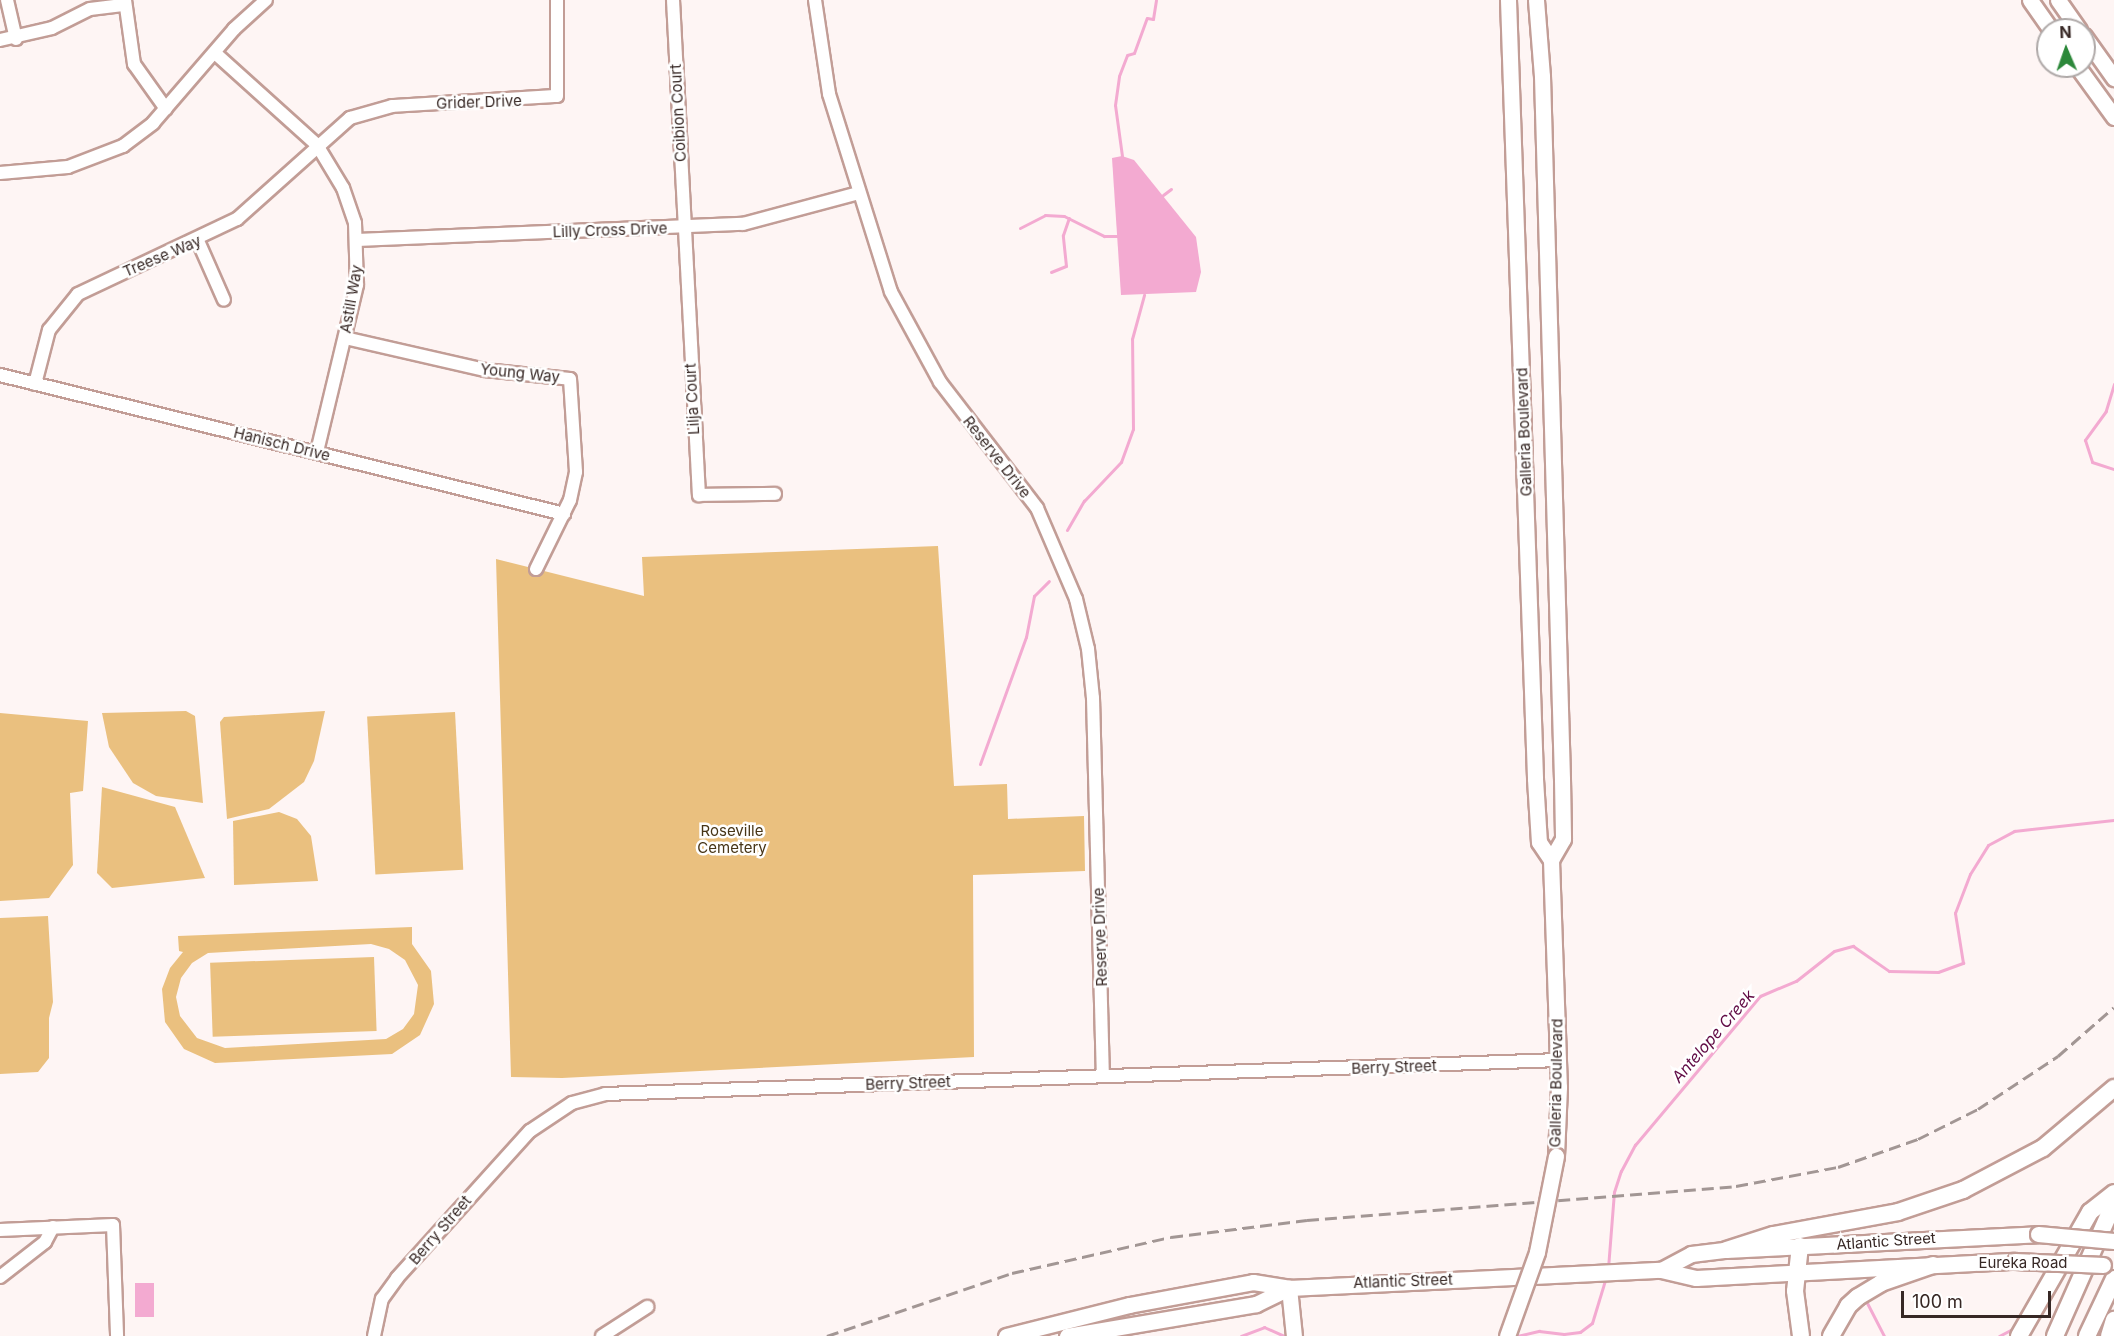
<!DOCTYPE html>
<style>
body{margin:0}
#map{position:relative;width:2114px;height:1336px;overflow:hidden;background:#fef5f4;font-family:Inter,sans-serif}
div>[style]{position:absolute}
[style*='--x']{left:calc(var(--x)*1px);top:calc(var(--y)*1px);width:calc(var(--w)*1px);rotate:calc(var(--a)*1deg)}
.green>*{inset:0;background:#eac07f;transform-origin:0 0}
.water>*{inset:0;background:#f3aad1;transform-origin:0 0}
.stream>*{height:3px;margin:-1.5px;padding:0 1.5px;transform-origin:1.5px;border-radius:1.5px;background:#f3aad1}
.roads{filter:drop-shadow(2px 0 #c29d96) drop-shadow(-2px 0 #c29d96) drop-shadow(0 2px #c29d96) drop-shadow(0 -2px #c29d96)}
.minor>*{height:12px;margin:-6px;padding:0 6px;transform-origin:6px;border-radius:6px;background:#fff}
.major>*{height:15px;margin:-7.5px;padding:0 7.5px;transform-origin:7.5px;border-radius:7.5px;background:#fff}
.highway>*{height:16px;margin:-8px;padding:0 8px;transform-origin:8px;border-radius:8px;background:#fff}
.rail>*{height:3px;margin-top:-1.5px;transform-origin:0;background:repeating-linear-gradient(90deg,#a29694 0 12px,transparent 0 18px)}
.bridges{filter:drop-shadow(2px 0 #c29d96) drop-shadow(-2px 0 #c29d96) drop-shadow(0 2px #c29d96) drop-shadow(0 -2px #c29d96)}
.major-bridge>*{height:15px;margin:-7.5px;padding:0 7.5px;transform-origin:7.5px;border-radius:7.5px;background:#fff}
span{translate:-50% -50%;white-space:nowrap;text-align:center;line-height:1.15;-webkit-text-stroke:5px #fff;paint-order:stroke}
.street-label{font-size:15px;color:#372825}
.park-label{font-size:15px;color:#473517}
.water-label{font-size:16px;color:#600a44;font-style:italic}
.north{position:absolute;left:2036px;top:18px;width:60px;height:60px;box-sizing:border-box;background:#fff;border:2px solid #afa9a8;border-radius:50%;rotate:358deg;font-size:16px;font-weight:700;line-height:24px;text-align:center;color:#372825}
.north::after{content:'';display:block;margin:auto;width:21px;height:27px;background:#2c883a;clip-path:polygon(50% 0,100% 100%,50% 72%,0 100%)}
.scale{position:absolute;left:1901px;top:1291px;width:150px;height:27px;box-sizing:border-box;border:3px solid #372825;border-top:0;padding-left:8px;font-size:18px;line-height:21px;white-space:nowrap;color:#372825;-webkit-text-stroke:4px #fff;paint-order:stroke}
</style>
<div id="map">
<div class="green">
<div style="clip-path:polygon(938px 546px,954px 786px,1007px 784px,1008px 819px,1084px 816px,1085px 871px,973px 875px,974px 1057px,562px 1078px,511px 1077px,496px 559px,644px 596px,642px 557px)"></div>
<div style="clip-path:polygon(186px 711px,195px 716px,203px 803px,156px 796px,133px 783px,109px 747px,102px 713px)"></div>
<div style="clip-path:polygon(325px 711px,314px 761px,304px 782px,269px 809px,227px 819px,220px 722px,224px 717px)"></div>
<div style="left:455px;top:712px;width:158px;height:88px;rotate:87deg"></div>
<div style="clip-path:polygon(0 713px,88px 721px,83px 791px,70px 793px,73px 865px,49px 898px,0 901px)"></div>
<div style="clip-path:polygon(102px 787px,175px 807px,205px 878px,112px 888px,97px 873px)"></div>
<div style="clip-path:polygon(279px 812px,297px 819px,311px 836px,318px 881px,234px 885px,233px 821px)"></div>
<div style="clip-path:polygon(48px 916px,53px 1002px,49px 1018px,49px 1058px,38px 1072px,0 1074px,0 918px)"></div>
<div style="clip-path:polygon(evenodd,412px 927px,412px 944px,431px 971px,434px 1004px,420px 1035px,392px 1054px,215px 1063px,184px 1049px,165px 1022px,162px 989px,170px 968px,183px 952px,179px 951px,178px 936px,412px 927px,371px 944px,389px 949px,405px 960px,418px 985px,414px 1014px,403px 1029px,386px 1039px,225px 1048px,197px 1038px,180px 1016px,176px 997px,181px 978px,192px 963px,208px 953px,371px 944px)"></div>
<div style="left:374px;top:957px;width:74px;height:164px;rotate:88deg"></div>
</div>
<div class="water">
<div style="clip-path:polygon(1122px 156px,1134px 160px,1196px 237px,1201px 272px,1196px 292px,1121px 295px,1112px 158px)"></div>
<div style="left:135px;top:1283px;width:19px;height:34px"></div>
</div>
<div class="stream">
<div style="--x:1122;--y:156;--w:51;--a:-97.8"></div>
<div style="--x:1115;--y:105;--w:29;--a:-82"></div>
<div style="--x:1119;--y:76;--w:22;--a:-69"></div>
<div style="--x:1127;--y:55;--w:7;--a:-16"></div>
<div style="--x:1134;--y:53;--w:37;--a:-70"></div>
<div style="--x:1147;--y:18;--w:6;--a:9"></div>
<div style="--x:1153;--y:19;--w:19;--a:-81"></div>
<div style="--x:1163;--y:195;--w:10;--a:-37"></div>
<div style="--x:1020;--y:228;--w:28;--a:-27"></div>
<div style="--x:1045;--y:215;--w:19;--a:3"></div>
<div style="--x:1064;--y:216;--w:45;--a:26.6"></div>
<div style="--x:1104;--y:236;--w:13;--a:0"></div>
<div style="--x:1051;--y:272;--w:16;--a:-22"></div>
<div style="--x:1066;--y:266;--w:31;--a:-96"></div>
<div style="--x:1063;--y:235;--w:18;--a:-71"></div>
<div style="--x:2114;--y:384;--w:28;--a:107"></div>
<div style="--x:2106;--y:411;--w:36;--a:126"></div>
<div style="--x:2085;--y:440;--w:23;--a:72"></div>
<div style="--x:2092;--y:462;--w:23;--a:18"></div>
<div style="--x:1067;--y:530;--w:34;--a:-60"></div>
<div style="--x:1084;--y:501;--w:54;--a:-46.5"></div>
<div style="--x:1121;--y:462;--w:35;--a:-70"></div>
<div style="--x:1133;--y:429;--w:90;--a:-90.6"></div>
<div style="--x:1132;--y:339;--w:46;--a:-74.7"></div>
<div style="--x:980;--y:764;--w:135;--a:-70.1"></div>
<div style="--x:1026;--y:637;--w:42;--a:-79"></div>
<div style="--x:1034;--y:596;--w:21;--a:-45"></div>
<div style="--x:1608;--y:1268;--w:76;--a:-85.5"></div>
<div style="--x:1614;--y:1192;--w:22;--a:-72"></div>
<div style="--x:1621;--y:1171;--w:30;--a:-62"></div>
<div style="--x:1635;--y:1145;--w:194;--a:-50"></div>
<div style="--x:1760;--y:996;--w:39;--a:-23"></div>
<div style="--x:1796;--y:981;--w:48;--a:-38.3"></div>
<div style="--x:1834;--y:951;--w:20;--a:-15"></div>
<div style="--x:1853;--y:946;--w:44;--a:34.8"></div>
<div style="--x:1889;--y:971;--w:49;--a:1.2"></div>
<div style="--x:1938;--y:972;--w:27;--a:-20"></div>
<div style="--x:1963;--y:963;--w:51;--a:-99.1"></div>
<div style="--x:1955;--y:913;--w:42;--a:-69"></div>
<div style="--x:1970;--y:874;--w:34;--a:-58"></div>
<div style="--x:1988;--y:845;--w:30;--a:-28"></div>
<div style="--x:2014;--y:831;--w:101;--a:-6.3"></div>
<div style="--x:1865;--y:1299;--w:42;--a:62.8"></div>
<div style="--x:1241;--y:1336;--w:25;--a:-21"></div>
<div style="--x:1264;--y:1327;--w:22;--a:24"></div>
<div style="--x:1517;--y:1336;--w:23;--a:-13"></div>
<div style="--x:1539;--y:1331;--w:25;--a:7"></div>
<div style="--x:1564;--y:1334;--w:16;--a:-7"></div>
<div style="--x:1580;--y:1332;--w:15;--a:-37"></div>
<div style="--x:1592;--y:1323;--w:48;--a:-73.1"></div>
<div style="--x:1999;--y:1336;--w:15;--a:-28"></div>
</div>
<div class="roads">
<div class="minor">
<div style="--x:7;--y:0;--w:40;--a:77"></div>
<div style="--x:125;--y:0;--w:65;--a:82"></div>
<div style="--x:134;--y:64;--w:55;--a:54.6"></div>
<div style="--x:673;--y:0;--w:496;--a:87"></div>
<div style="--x:699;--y:495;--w:76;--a:-0.8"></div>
<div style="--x:815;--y:0;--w:95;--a:81.5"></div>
<div style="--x:829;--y:94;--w:207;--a:72.6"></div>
<div style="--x:891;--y:292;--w:102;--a:61.4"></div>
<div style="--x:940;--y:382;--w:159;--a:52.4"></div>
<div style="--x:1037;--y:508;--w:99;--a:66.8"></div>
<div style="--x:1076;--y:599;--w:51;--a:76.5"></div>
<div style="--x:1088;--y:649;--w:49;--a:84.2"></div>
<div style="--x:1093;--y:698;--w:378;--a:88.5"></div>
<div style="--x:0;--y:40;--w:53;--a:-13"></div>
<div style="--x:52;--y:28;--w:42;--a:-26.6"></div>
<div style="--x:90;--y:9;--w:35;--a:-7"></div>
<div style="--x:215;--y:53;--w:137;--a:42"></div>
<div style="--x:317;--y:145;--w:50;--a:58.8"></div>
<div style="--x:343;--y:188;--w:37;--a:71"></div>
<div style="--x:355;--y:223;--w:62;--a:88.2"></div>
<div style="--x:357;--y:285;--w:172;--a:103.5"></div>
<div style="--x:0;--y:173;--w:68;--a:-5"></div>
<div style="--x:68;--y:167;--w:59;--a:-20.9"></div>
<div style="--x:123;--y:146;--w:38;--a:-37"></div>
<div style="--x:153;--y:123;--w:124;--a:-49.2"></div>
<div style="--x:234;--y:29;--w:43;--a:-42.2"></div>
<div style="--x:357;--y:240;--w:386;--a:-2.4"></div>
<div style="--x:743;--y:224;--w:120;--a:-15"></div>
<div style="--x:198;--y:241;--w:64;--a:66.2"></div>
<div style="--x:345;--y:338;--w:144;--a:12.9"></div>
<div style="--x:485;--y:370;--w:85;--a:6"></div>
<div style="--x:570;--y:379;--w:93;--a:86.3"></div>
<div style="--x:576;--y:472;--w:29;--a:102"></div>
<div style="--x:570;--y:500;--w:77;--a:116.2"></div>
<div style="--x:0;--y:375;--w:581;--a:13.84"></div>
<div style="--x:35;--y:384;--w:56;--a:-75.5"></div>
<div style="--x:49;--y:330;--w:46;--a:-51.1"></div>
<div style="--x:78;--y:294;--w:176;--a:-25.3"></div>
<div style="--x:237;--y:219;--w:152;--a:-41.8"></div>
<div style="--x:350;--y:118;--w:44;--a:-15.9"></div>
<div style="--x:392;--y:106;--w:165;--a:-3.5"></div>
<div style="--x:557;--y:96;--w:96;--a:-90"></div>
<div style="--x:0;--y:1230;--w:113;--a:-2.5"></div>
<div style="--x:113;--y:1225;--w:111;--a:87.9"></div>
<div style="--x:0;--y:1277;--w:57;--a:-37.9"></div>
<div style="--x:45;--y:1242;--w:17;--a:-62"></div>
<div style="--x:374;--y:1336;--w:38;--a:-78"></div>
<div style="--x:382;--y:1299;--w:26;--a:-54"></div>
<div style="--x:397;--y:1278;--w:198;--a:-47.9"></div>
<div style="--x:530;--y:1131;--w:50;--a:-33.7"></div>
<div style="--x:572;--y:1103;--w:34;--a:-15"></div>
<div style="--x:605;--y:1094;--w:955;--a:-2.04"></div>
<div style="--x:602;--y:1336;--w:54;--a:-32.8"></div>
</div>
<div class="major">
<div style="--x:1508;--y:0;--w:779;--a:88.01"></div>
<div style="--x:1535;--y:779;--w:63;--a:86.4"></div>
<div style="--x:1539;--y:842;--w:22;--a:56"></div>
<div style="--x:1536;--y:0;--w:76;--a:85.5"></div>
<div style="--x:1542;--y:76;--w:703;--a:88.37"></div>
<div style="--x:1562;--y:779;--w:60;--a:89"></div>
<div style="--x:1563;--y:839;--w:24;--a:120"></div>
<div style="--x:1551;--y:860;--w:227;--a:88"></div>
<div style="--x:1559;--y:1087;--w:69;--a:92.5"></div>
<div style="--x:2030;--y:0;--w:37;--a:55"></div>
<div style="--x:2058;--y:0;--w:37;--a:55"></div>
<div style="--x:2084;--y:36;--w:52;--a:54.5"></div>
<div style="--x:2077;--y:66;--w:63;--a:54"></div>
<div style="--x:1661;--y:1270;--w:34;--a:-28"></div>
<div style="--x:1691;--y:1254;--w:35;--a:-7"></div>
<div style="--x:1726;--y:1250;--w:312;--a:-2.9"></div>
<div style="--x:1289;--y:1288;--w:48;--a:84.1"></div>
<div style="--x:1006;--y:1336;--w:127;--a:-14.1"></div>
<div style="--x:1129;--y:1305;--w:126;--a:-10.5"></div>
<div style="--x:1253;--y:1282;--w:36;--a:9"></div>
<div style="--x:1289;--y:1288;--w:372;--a:-2.8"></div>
<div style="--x:1661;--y:1270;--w:36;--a:13"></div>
<div style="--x:1696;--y:1278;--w:319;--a:-3.1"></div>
<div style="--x:1067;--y:1336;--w:192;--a:-9.6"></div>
<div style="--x:1256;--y:1304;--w:37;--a:-26"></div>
</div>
<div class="highway">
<div style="--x:1800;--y:1246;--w:45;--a:96.3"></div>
<div style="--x:1795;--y:1291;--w:45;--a:82.4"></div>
<div style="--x:1726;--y:1250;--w:49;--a:-17.7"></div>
<div style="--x:1773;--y:1235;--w:127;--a:-10.4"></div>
<div style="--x:1898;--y:1212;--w:69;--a:-18.7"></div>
<div style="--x:1963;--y:1190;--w:90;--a:-27.7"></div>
<div style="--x:2043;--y:1148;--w:93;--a:-40.2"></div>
<div style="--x:1831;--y:1336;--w:34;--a:-60"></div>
<div style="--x:1848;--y:1306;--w:13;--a:-42"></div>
<div style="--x:1858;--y:1297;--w:27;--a:-31"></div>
<div style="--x:1881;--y:1283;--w:55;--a:-19.1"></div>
<div style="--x:2019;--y:1336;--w:143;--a:-60.2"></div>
<div style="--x:2090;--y:1212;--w:31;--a:-38"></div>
<div style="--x:2055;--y:1336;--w:145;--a:-66.1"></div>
<div style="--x:2087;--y:1336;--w:63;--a:-64.7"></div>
<div style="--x:2109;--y:1336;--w:17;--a:-73"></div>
</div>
</div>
<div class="rail">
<div style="--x:827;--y:1336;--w:195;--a:-18.8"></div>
<div style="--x:1012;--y:1273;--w:163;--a:-12.8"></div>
<div style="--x:1171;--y:1237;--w:137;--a:-7.1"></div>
<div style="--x:1307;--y:1220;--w:430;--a:-4.5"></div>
<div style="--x:1736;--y:1186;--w:104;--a:-10.6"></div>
<div style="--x:1838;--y:1167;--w:85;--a:-19.3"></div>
<div style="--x:1918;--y:1139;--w:67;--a:-26.6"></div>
<div style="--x:1978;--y:1109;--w:96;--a:-33.5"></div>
<div style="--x:2058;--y:1056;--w:74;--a:-41.2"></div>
</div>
<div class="bridges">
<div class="major-bridge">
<div style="--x:2038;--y:1234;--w:76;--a:5.3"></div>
<div style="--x:2015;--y:1261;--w:88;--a:2.6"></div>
<div style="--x:1507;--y:1336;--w:89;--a:-70.3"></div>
<div style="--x:1537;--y:1252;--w:98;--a:-78.8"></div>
</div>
</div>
<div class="street-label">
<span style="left:479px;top:102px;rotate:-2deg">Grider Drive</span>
<span style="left:678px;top:113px;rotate:-93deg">Coibion Court</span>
<span style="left:610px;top:230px;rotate:-2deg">Lilly Cross Drive</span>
<span style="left:162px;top:256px;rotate:-23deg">Treese Way</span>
<span style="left:351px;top:299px;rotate:-80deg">Astill Way</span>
<span style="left:520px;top:373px;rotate:6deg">Young Way</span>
<span style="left:692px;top:399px;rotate:-93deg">Lilja Court</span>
<span style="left:1524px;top:432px;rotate:-92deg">Galleria Boulevard</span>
<span style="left:282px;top:444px;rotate:14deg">Hanisch Drive</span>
<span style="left:997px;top:457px;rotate:52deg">Reserve Drive</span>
<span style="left:1100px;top:937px;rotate:-92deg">Reserve Drive</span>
<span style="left:1394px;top:1067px;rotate:-2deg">Berry Street</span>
<span style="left:908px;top:1083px;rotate:-2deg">Berry Street</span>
<span style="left:1556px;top:1083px;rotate:-89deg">Galleria Boulevard</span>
<span style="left:440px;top:1230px;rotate:-49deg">Berry Street</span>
<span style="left:1886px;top:1241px;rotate:-4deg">Atlantic Street</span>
<span style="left:2023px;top:1263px">Eureka Road</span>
<span style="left:1403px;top:1281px;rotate:-2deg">Atlantic Street</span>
</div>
<div class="park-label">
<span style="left:732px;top:839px">Roseville<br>Cemetery</span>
</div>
<div class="water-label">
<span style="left:1713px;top:1036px;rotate:-49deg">Antelope Creek</span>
</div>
<div class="north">N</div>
<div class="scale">100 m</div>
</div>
